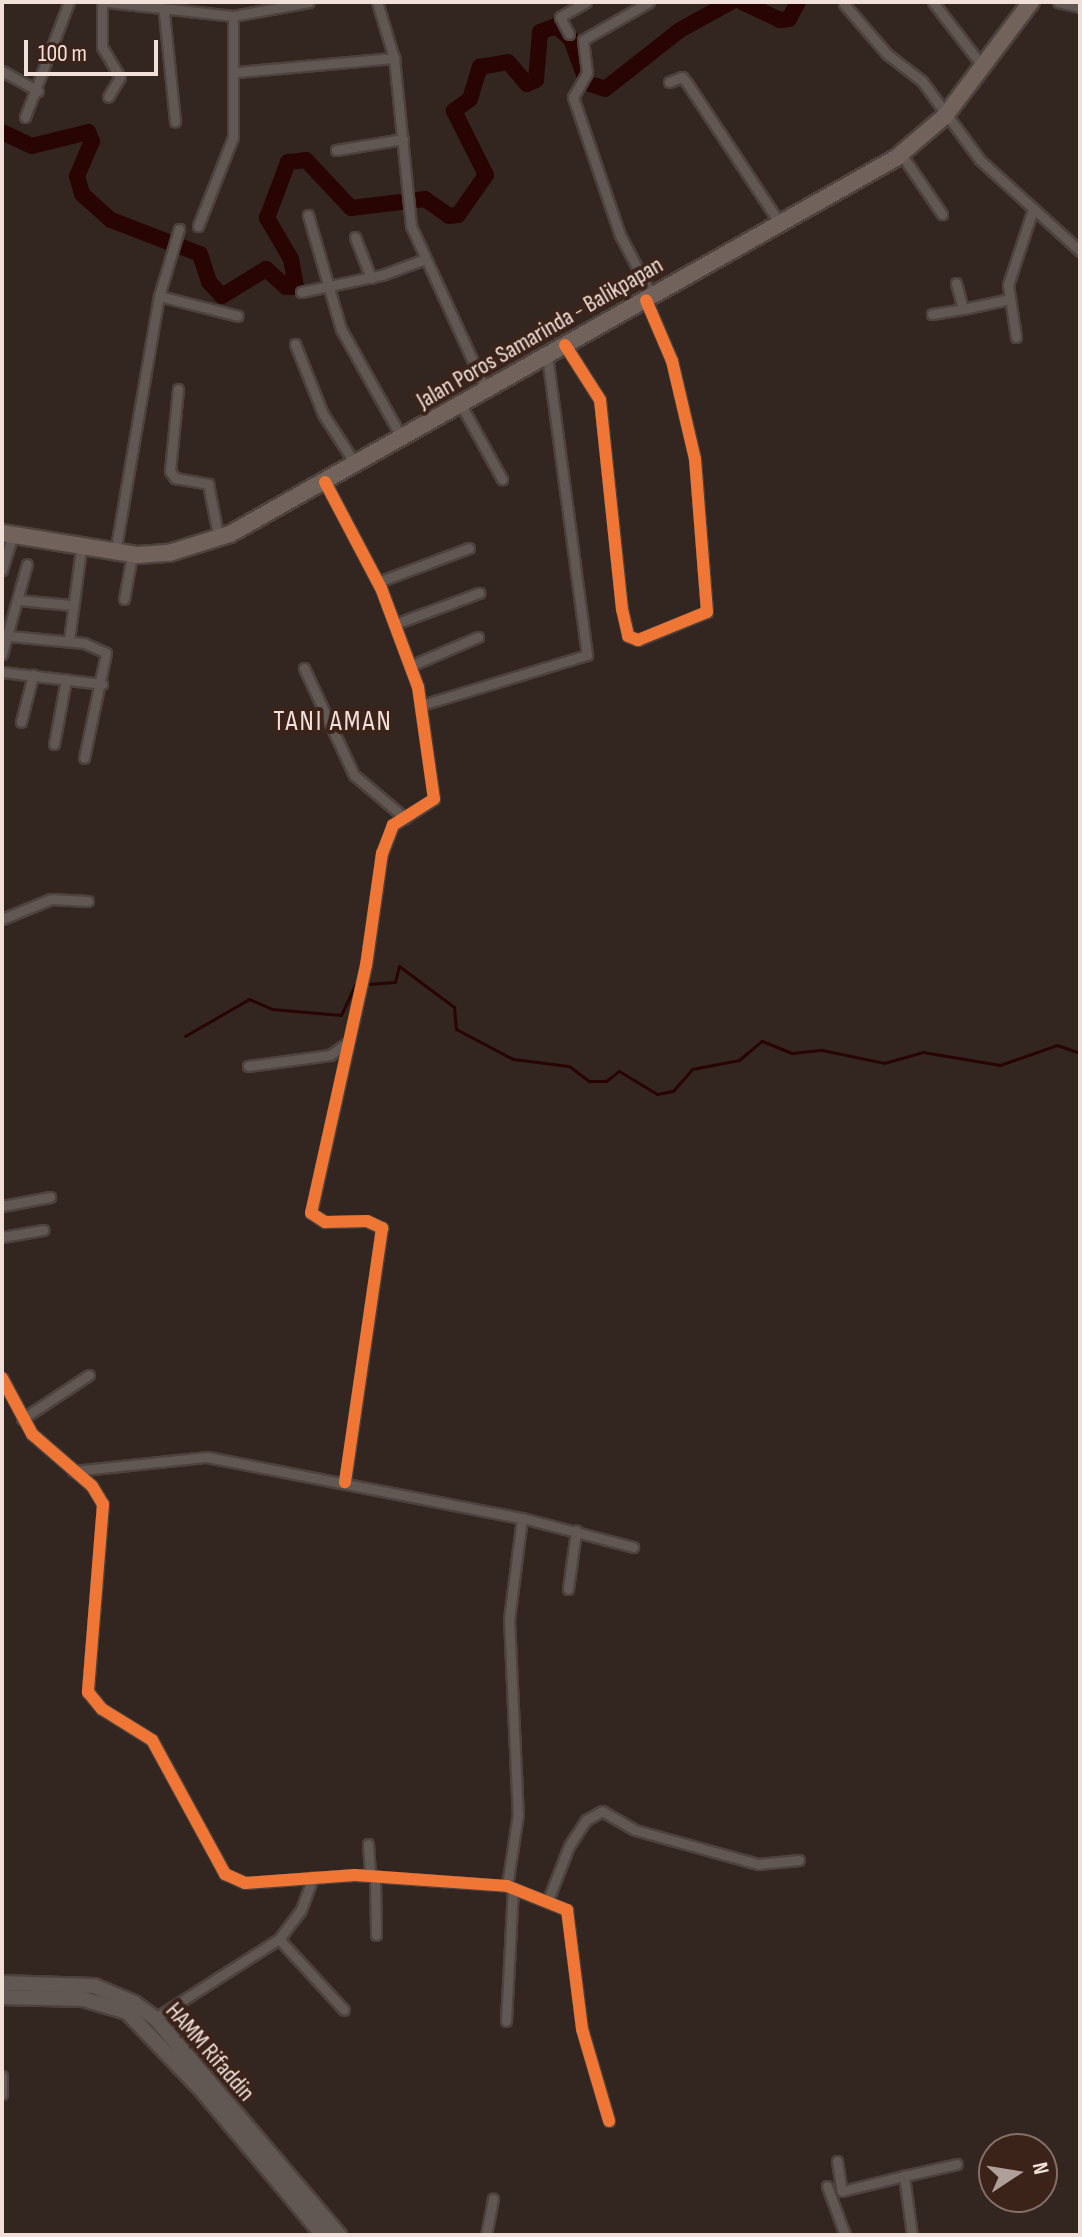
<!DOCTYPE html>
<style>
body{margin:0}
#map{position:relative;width:1082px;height:2237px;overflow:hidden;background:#332621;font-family:"Sofia Sans Condensed",sans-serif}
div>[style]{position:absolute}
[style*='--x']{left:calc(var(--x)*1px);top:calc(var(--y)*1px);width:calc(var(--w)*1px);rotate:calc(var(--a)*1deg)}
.stream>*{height:3px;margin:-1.5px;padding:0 1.5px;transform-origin:1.5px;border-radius:1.5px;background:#280503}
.river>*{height:16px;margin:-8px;padding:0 8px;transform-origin:8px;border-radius:8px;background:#280503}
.roads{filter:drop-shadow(2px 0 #4d423d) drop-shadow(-2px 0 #4d423d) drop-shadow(0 2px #4d423d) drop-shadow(0 -2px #4d423d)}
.minor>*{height:9px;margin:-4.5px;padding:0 4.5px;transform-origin:4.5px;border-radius:4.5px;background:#615753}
.secondary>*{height:14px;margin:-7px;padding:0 7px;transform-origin:7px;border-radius:7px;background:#615753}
.trunk>*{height:16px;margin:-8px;padding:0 8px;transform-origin:8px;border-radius:8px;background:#72625c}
.cycleway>*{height:12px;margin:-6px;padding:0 6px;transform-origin:6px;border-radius:6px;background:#f07635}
span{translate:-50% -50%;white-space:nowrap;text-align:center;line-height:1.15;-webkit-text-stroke:8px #3b2319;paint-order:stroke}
.street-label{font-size:24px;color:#f1e0da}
.quarter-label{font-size:28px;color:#f1e0da;letter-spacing:2px}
.frame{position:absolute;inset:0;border:4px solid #f1e0da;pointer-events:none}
.north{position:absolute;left:978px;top:2133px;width:80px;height:80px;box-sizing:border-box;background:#3b2319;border:2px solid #846f66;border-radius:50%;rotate:78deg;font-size:22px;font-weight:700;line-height:32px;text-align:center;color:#f1e0da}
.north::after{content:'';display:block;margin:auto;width:28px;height:36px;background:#ae9f99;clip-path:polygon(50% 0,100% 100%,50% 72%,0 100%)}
.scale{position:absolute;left:24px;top:40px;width:134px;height:36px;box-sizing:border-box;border:4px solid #f1e0da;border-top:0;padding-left:10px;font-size:24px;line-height:28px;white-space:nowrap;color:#f1e0da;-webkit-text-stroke:6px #3b2319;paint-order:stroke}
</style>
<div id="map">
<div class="stream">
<div style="--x:185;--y:1036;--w:74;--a:-30"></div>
<div style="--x:249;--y:999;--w:25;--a:23"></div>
<div style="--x:272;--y:1009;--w:69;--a:5"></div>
<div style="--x:341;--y:1015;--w:33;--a:-65"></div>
<div style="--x:355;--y:985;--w:40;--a:-4.3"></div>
<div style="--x:395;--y:982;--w:16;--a:-76"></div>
<div style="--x:399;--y:966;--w:69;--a:36.7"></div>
<div style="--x:454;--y:1007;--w:22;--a:85"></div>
<div style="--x:456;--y:1029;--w:64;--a:27.8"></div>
<div style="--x:513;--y:1059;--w:56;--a:7.1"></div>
<div style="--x:569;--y:1066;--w:25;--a:37"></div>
<div style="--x:589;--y:1081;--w:17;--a:0"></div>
<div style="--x:606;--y:1081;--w:16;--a:-38"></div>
<div style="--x:619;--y:1071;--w:44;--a:31.2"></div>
<div style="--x:657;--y:1094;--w:16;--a:-11"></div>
<div style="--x:673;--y:1091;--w:29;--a:-49"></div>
<div style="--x:692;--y:1069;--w:48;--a:-10.8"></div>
<div style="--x:739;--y:1060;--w:30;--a:-40"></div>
<div style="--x:762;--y:1041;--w:32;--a:22"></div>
<div style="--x:792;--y:1053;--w:30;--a:-6"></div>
<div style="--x:822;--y:1050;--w:63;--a:11.8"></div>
<div style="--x:884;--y:1063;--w:41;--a:-15.8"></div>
<div style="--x:923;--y:1052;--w:78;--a:9.6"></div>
<div style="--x:1000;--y:1065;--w:60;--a:-19.3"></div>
<div style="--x:1057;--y:1045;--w:24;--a:19"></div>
</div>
<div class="river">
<div style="--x:742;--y:2;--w:42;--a:25.3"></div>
<div style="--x:780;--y:20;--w:9;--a:-6"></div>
<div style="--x:789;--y:19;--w:19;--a:-62"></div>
<div style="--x:2;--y:132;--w:33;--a:25"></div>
<div style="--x:32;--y:146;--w:58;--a:-14"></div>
<div style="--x:88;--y:132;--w:10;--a:66"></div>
<div style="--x:92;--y:141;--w:38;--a:113"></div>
<div style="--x:77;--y:176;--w:19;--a:74"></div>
<div style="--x:82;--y:194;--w:39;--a:42"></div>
<div style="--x:111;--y:220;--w:95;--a:20.9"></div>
<div style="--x:200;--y:254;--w:29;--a:72"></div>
<div style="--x:209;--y:282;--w:19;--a:47"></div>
<div style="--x:222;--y:296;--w:52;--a:-31.5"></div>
<div style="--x:266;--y:269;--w:27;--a:42"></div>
<div style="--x:286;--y:287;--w:10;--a:0"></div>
<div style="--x:296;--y:287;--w:28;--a:-100"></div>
<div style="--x:291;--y:259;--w:48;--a:-120.3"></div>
<div style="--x:267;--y:218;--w:60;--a:-69.4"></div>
<div style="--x:288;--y:162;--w:18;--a:-6"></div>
<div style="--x:306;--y:160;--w:66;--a:46.8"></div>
<div style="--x:351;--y:208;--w:75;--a:-6.9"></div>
<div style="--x:425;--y:199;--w:29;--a:35"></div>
<div style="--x:449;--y:216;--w:9;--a:-6"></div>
<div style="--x:458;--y:215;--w:49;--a:-55"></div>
<div style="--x:486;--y:175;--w:72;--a:-116.6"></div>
<div style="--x:454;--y:111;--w:20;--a:-37"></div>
<div style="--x:470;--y:99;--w:34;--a:-73"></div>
<div style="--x:480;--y:67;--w:28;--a:-10"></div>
<div style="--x:508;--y:62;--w:29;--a:49"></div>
<div style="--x:527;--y:84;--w:10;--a:-24"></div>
<div style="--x:536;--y:80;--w:48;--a:-85.2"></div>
<div style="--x:540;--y:32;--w:17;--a:-21"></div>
<div style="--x:556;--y:26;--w:20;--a:41"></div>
<div style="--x:571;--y:39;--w:47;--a:70"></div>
<div style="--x:587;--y:83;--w:19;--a:18"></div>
<div style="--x:605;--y:89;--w:95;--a:-38.2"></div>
<div style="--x:680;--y:30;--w:58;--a:-28.8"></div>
</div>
<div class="roads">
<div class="minor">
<div style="--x:102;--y:2;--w:45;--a:90"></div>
<div style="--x:102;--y:47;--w:35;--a:59"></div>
<div style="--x:120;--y:77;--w:23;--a:121"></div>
<div style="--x:107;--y:2;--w:127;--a:6.3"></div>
<div style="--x:233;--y:16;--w:77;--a:-10.4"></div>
<div style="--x:377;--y:2;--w:59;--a:73.1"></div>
<div style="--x:394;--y:58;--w:169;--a:84.2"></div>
<div style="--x:411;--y:226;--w:180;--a:65.4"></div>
<div style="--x:649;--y:2;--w:76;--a:150.1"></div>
<div style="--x:583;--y:40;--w:33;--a:83"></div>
<div style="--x:587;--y:73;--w:28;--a:120"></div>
<div style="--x:573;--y:97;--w:146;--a:71.2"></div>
<div style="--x:620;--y:235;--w:69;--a:62.3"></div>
<div style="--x:933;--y:2;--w:82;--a:52.4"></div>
<div style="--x:1058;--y:2;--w:23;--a:13"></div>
<div style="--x:844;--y:4;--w:66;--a:49.3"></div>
<div style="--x:887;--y:54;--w:44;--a:37.6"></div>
<div style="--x:922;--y:81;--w:98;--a:53.7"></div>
<div style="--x:980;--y:160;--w:135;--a:42.3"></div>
<div style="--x:164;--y:13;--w:109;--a:84.2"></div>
<div style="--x:569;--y:34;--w:19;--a:-118"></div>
<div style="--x:560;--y:17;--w:30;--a:-30"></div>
<div style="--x:2;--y:71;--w:41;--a:29.1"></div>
<div style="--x:236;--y:72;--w:159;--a:-5.1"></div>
<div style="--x:669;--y:82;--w:14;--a:-21"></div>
<div style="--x:682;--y:77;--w:8;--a:50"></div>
<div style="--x:687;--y:83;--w:167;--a:56.5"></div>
<div style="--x:25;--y:117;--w:123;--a:-69.1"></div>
<div style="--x:336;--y:150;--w:68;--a:-9.3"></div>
<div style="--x:901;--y:154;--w:73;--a:55.7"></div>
<div style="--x:308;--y:215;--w:119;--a:73.9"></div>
<div style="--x:341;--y:329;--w:125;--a:60.8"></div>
<div style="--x:198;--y:226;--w:96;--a:-68.5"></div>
<div style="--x:233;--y:137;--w:121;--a:-90"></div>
<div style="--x:355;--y:237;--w:44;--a:68.7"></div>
<div style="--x:956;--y:283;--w:27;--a:75"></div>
<div style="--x:963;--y:309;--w:48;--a:-12"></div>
<div style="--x:301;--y:292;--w:83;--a:-11.9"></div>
<div style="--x:382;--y:275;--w:46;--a:-20.4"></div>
<div style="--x:159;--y:296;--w:81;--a:14.2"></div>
<div style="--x:932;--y:314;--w:31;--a:-9"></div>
<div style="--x:1016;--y:337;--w:53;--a:-98.7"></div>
<div style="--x:1008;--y:285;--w:77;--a:-71.8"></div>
<div style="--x:295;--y:344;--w:75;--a:68.2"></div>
<div style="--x:323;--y:414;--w:61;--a:57.1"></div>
<div style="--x:565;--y:345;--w:65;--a:57.5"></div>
<div style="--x:600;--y:400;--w:210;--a:84"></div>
<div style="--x:622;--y:609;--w:28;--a:77"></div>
<div style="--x:628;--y:636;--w:11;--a:22"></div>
<div style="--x:638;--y:640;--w:74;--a:-22.1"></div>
<div style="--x:707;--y:612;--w:153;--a:-94.5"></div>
<div style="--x:695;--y:459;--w:101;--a:-103.2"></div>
<div style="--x:672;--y:361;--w:66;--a:-113.1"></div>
<div style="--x:178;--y:389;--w:82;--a:95.6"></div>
<div style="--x:170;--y:471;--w:9;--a:54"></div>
<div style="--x:175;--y:478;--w:34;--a:10"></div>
<div style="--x:208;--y:484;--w:56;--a:78.7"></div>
<div style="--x:461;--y:405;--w:85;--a:61"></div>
<div style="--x:325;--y:482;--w:120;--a:62.2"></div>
<div style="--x:381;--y:588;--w:106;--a:69.5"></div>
<div style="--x:418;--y:687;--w:113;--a:81.9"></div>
<div style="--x:434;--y:799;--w:49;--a:147.6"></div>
<div style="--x:393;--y:825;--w:30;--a:111"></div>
<div style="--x:382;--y:853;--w:113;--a:98.1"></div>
<div style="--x:366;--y:965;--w:254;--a:102.5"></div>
<div style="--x:311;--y:1213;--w:17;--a:33"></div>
<div style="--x:325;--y:1222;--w:42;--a:-1.4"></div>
<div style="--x:367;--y:1221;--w:17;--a:25"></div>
<div style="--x:382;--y:1228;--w:257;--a:98.3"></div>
<div style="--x:115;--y:553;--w:261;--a:-80.3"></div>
<div style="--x:159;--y:296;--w:70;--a:-73.4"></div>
<div style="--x:2;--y:570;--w:37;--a:-73"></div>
<div style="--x:378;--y:582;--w:97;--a:-20.5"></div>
<div style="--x:124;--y:599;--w:45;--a:-79.7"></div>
<div style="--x:18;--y:600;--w:53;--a:5.4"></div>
<div style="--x:395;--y:624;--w:90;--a:-20.3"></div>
<div style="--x:9;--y:636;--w:75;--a:5.3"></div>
<div style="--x:84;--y:643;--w:24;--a:24"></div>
<div style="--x:106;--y:653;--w:107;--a:101.8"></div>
<div style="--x:69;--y:640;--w:92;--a:-82.5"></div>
<div style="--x:2;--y:654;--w:93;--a:-74.5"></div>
<div style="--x:410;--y:666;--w:74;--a:-23.1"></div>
<div style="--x:304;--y:668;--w:118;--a:65"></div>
<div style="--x:354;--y:775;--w:67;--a:40.1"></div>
<div style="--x:2;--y:672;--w:101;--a:6.8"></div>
<div style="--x:422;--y:705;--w:172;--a:-16.9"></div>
<div style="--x:587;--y:655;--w:304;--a:-97.6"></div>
<div style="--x:21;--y:722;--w:49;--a:-75.7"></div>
<div style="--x:54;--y:744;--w:66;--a:-79.5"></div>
<div style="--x:2;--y:919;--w:53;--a:-22.2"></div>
<div style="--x:51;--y:899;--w:37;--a:3"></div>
<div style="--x:248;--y:1066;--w:83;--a:-7.6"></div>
<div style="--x:330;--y:1055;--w:21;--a:-35"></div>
<div style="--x:2;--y:1206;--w:49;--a:-10.6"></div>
<div style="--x:2;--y:1237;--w:42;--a:-9.7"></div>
<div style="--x:2;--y:1378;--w:64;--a:61.8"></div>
<div style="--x:32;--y:1434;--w:79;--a:40.9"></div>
<div style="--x:92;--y:1486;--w:21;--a:59"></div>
<div style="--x:103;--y:1504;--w:189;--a:94.6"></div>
<div style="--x:88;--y:1692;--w:22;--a:51"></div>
<div style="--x:102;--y:1709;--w:59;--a:31.8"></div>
<div style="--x:152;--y:1740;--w:153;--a:61.4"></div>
<div style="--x:225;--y:1874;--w:22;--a:24"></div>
<div style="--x:245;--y:1883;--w:110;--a:-4.2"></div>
<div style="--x:355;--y:1875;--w:152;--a:4.1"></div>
<div style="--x:507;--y:1886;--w:65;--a:21.8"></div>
<div style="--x:567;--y:1910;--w:120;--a:82.8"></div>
<div style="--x:582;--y:2029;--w:96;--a:73.6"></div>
<div style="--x:22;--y:1419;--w:80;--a:-33.3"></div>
<div style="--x:73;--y:1471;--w:135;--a:-6"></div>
<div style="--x:207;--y:1457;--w:321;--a:11"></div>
<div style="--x:522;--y:1518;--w:102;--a:97.3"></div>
<div style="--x:509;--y:1619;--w:195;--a:87.4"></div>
<div style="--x:518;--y:1814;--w:73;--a:98.7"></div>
<div style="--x:522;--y:1518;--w:115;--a:14.6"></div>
<div style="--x:568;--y:1589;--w:59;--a:-82.1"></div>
<div style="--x:368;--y:1844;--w:32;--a:86"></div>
<div style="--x:375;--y:1876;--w:59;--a:89"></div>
<div style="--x:548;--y:1900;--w:58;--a:-68.7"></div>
<div style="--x:569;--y:1846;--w:31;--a:-57"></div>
<div style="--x:586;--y:1820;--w:18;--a:-29"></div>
<div style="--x:602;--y:1811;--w:38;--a:30"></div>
<div style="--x:635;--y:1830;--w:128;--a:15.5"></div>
<div style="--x:758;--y:1864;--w:41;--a:-5.6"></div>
<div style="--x:279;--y:1939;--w:96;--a:47.5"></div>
<div style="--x:155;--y:2018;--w:147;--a:-32.5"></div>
<div style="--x:279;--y:1939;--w:36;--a:-53"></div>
<div style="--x:301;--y:1910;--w:35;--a:-70"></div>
<div style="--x:506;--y:2021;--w:133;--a:-87"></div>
<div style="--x:2;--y:2076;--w:18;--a:90"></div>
<div style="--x:837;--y:2161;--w:30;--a:81"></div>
<div style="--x:842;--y:2191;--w:64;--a:-13.6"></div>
<div style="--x:827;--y:2186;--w:52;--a:69.8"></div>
<div style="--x:486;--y:2235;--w:37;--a:-79"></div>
<div style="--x:912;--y:2235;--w:60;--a:-97.7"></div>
<div style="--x:904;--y:2176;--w:54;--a:-12.8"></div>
</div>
<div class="secondary">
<div style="--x:2;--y:1983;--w:92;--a:1.9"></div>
<div style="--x:94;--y:1986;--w:43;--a:23"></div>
<div style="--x:134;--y:2003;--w:26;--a:36"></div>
<div style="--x:155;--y:2018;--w:285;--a:49.7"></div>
<div style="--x:2;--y:1997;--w:81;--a:1.4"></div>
<div style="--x:83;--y:1999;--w:46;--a:16.5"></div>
<div style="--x:127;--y:2012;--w:105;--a:46.2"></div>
<div style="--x:200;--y:2088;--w:192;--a:50.1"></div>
</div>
<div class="trunk">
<div style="--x:2;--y:533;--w:138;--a:9.2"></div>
<div style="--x:138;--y:555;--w:31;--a:-4"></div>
<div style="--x:169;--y:553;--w:64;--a:-17.3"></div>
<div style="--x:230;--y:534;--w:765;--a:-29.45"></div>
<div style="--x:896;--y:158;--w:65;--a:-40.6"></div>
<div style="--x:945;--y:116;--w:143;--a:-53"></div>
</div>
</div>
<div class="cycleway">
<div style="--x:565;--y:345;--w:65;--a:57.5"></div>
<div style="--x:600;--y:400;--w:210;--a:84"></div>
<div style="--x:622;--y:609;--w:28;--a:77"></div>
<div style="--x:628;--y:636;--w:11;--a:22"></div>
<div style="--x:638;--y:640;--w:74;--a:-22.1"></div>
<div style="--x:707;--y:612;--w:153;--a:-94.5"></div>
<div style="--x:695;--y:459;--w:101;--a:-103.2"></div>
<div style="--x:672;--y:361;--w:66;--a:-113.1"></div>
<div style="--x:325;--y:482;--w:120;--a:62.2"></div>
<div style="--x:381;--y:588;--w:106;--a:69.5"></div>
<div style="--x:418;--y:687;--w:113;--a:81.9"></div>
<div style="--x:434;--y:799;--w:49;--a:147.6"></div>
<div style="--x:393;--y:825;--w:30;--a:111"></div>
<div style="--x:382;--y:853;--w:113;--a:98.1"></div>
<div style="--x:366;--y:965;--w:254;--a:102.5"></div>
<div style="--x:311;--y:1213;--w:17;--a:33"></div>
<div style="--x:325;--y:1222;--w:42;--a:-1.4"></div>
<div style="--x:367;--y:1221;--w:17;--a:25"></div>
<div style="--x:382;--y:1228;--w:257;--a:98.3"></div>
<div style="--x:2;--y:1378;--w:64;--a:61.8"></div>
<div style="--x:32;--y:1434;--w:79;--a:40.9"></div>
<div style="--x:92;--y:1486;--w:21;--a:59"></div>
<div style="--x:103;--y:1504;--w:189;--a:94.6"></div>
<div style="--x:88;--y:1692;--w:22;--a:51"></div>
<div style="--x:102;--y:1709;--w:59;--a:31.8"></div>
<div style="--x:152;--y:1740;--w:153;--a:61.4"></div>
<div style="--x:225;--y:1874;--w:22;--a:24"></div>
<div style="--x:245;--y:1883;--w:110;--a:-4.2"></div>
<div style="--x:355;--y:1875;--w:152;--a:4.1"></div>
<div style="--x:507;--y:1886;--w:65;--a:21.8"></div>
<div style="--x:567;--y:1910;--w:120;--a:82.8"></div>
<div style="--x:582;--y:2029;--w:96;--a:73.6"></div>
</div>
<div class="street-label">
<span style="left:540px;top:333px;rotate:-30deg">Jalan Poros Samarinda - Balikpapan</span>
<span style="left:210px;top:2052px;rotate:49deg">HAMM Rifaddin</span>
</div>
<div class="quarter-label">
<span style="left:333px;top:722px">TANI AMAN</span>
</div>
<div class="frame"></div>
<div class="north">N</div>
<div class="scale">100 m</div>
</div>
